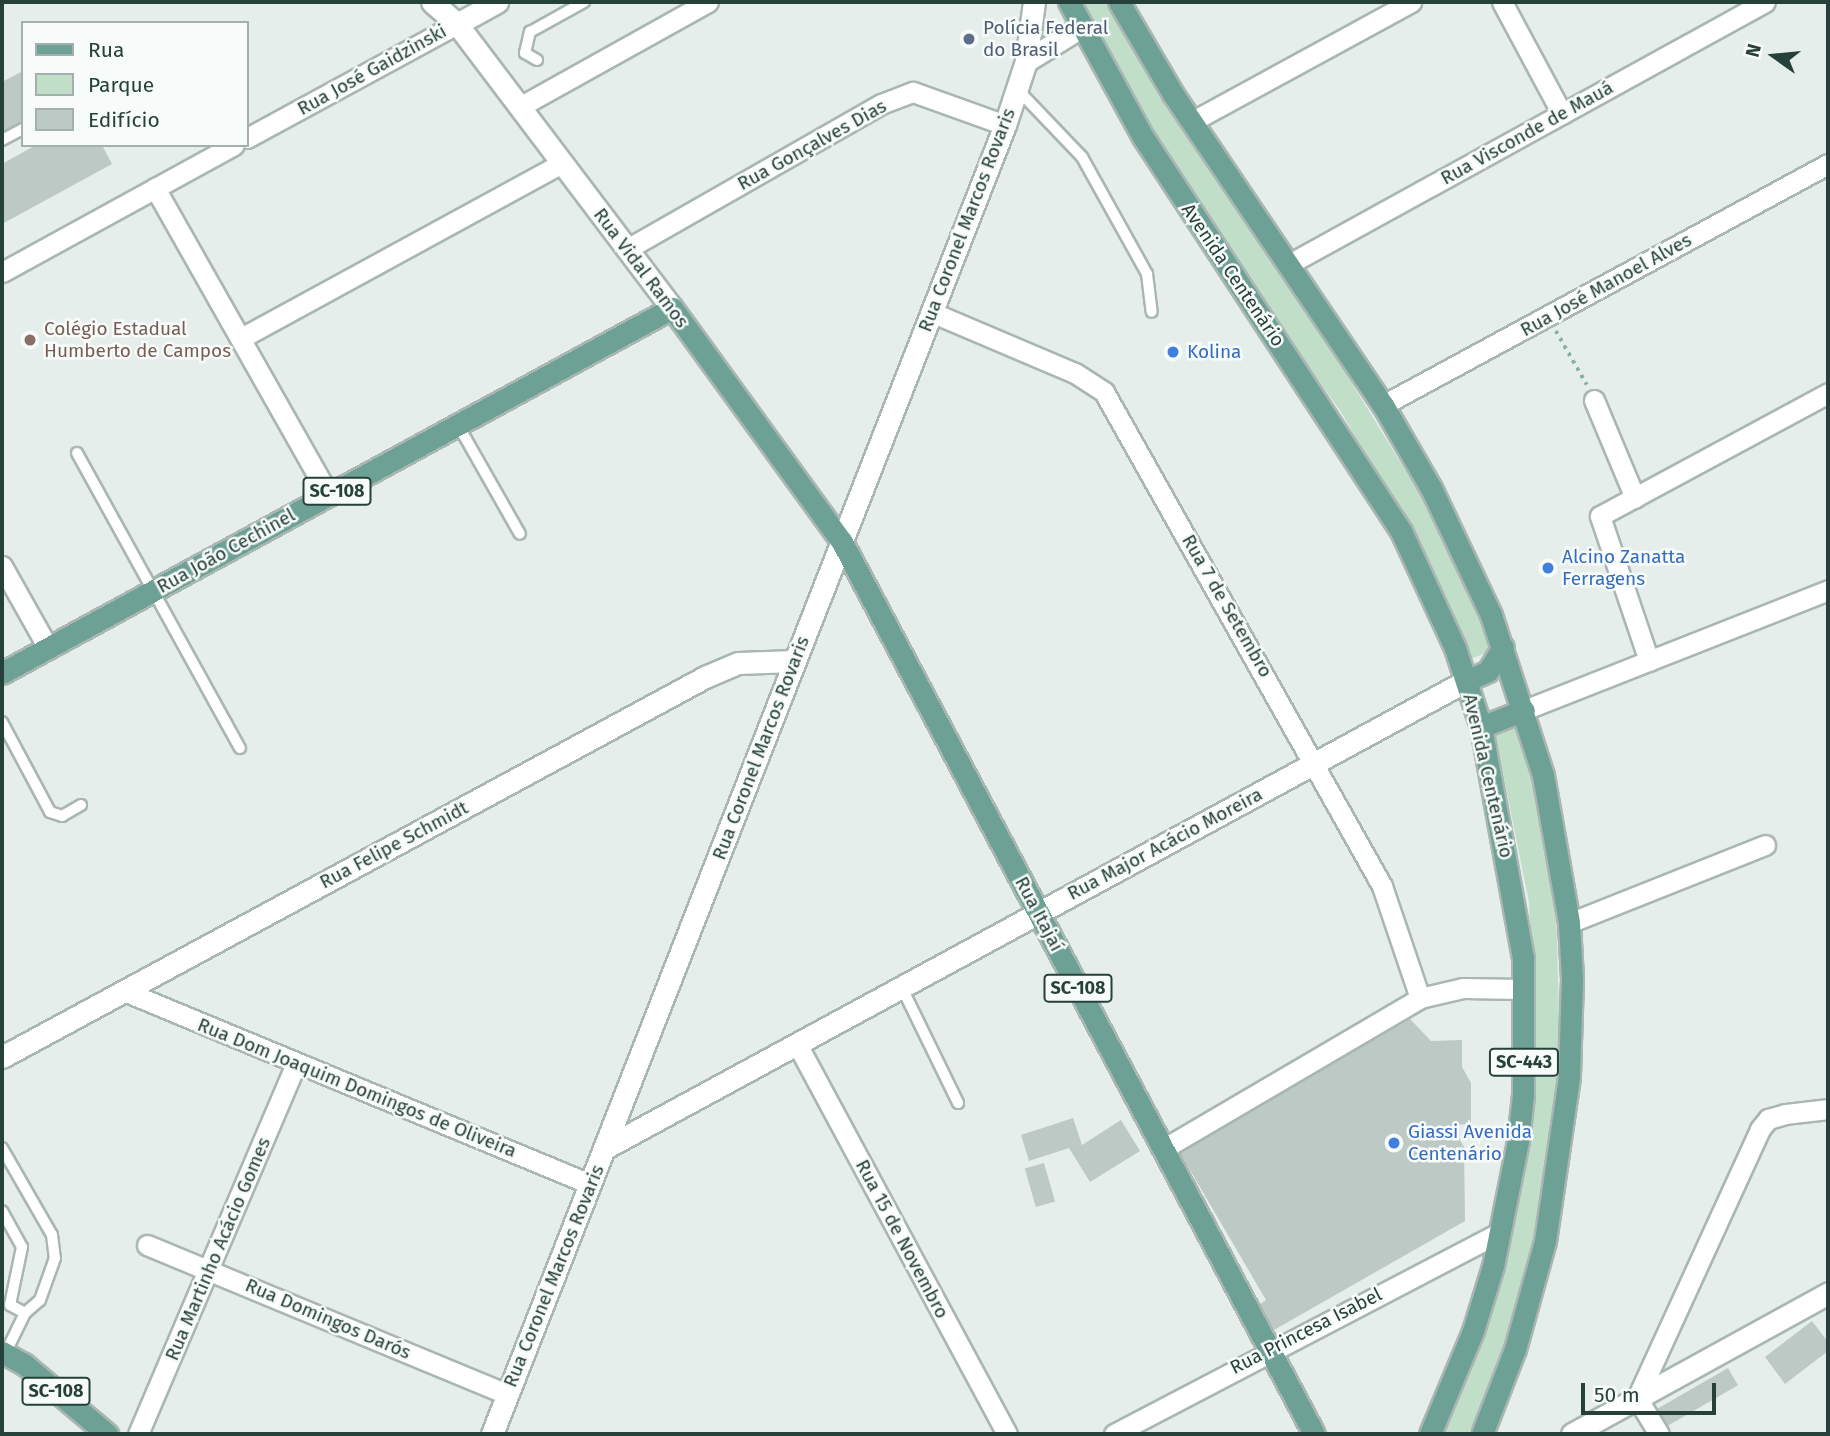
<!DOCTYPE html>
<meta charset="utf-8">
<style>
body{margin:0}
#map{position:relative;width:1830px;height:1436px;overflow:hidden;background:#e6eeeb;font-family:"Fira Sans",sans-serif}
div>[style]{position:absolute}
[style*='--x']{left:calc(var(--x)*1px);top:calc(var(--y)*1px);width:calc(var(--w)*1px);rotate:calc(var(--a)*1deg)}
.green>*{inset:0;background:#c1dec9}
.building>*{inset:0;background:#bcc9c4;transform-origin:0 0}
.path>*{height:3.5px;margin-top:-1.75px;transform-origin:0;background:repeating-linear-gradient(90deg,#89b0a5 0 3.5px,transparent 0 8.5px)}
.roads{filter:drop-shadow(2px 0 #a9b6b2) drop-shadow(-2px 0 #a9b6b2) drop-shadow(0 2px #a9b6b2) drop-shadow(0 -2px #a9b6b2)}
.service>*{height:10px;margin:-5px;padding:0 5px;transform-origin:5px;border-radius:5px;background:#fff}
.minor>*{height:19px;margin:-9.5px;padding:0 9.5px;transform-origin:9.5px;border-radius:9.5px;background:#fff}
.tertiary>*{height:21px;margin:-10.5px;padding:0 10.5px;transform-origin:10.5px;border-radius:10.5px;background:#fff}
.secondary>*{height:21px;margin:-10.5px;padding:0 10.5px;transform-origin:10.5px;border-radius:10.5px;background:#fff}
.primary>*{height:21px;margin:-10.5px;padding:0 10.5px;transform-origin:10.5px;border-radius:10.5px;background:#6ea195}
.dots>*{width:19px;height:19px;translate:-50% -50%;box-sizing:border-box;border:4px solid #f7fbf9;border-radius:50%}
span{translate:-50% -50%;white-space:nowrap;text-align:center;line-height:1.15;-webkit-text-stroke:5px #f7fbf9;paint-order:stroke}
.shield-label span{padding:2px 5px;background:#f7fbf9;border:2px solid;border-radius:5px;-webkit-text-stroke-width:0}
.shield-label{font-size:18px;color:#26403a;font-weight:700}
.service-label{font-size:19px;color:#4e5e75}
.left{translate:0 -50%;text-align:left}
.street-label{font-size:19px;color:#26403a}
.education-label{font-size:19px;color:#785e54}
.shop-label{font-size:19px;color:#366cbe}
.frame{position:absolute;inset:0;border:4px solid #26403a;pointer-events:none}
.legend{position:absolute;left:21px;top:21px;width:228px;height:126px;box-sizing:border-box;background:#f7fbf9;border:2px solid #a3b0ad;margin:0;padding:9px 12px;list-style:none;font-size:21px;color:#26403a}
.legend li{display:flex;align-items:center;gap:14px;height:35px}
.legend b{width:35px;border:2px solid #a3b0ad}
.north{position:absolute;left:1739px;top:21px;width:70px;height:70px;-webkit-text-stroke:5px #f7fbf9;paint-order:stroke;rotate:285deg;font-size:19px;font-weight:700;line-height:28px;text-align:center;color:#26403a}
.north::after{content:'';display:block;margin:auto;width:24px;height:32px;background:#26403a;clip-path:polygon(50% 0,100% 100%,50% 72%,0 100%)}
.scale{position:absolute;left:1581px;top:1383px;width:135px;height:32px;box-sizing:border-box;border:4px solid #26403a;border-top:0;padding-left:9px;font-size:21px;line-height:24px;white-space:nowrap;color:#26403a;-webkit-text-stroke:5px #f7fbf9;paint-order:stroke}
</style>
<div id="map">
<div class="green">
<div style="clip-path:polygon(1077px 2px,1108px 2px,1160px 98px,1345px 372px,1426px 504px,1493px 650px,1468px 660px,1391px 498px,1341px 412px,1263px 303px,1138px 110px)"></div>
<div style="clip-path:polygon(1517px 727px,1542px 811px,1556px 906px,1560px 1049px,1544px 1208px,1508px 1346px,1468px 1434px,1438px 1434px,1480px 1337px,1518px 1204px,1534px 1055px,1529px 902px,1495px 734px)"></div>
</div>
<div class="building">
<div style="clip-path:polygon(23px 71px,23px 122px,2px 132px,2px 82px)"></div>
<div style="clip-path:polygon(36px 145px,102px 145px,112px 164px,2px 224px,2px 164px)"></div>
<div style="clip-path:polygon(1410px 1019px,1431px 1041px,1462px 1040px,1462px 1067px,1471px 1083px,1471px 1124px,1452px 1125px,1464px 1147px,1465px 1221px,1274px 1330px,1260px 1304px,1266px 1300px,1180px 1153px)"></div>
<div style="clip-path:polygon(1073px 1118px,1082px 1145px,1121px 1120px,1140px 1151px,1090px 1182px,1069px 1148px,1029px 1161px,1021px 1135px)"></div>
<div style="left:1044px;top:1163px;width:40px;height:20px;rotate:74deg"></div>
<div style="clip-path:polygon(1812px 1321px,1828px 1342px,1828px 1351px,1785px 1384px,1765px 1357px)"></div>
<div style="left:1728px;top:1368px;width:20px;height:81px;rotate:60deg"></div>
</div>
<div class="path">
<div style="--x:1556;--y:331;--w:62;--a:60.1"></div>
</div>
<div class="roads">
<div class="service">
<div style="--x:537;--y:60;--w:14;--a:-150"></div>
<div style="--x:525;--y:53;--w:22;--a:-77"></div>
<div style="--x:530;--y:32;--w:62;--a:-29.1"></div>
<div style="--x:1018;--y:90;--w:93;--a:46.3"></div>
<div style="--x:1082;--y:157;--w:134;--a:60.9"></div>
<div style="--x:1147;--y:274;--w:38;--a:83"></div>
<div style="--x:2;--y:140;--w:24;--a:-28"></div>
<div style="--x:458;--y:425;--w:125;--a:60.4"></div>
<div style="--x:77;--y:453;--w:337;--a:61.1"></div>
<div style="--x:2;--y:722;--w:102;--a:61.9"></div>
<div style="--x:50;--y:812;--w:13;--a:18"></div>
<div style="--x:62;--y:816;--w:22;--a:-30"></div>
<div style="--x:902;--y:988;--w:128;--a:64"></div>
<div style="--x:2;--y:1148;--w:100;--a:60.1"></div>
<div style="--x:52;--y:1235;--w:23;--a:83"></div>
<div style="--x:55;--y:1258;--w:45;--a:109.7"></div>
<div style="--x:40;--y:1300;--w:20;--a:139"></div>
<div style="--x:25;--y:1313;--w:46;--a:116"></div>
<div style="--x:2;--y:1211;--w:41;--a:60.9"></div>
<div style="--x:22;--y:1247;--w:59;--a:101.7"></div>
<div style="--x:10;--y:1305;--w:17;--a:28"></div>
</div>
<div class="minor">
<div style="--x:1502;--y:2;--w:127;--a:61.8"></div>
<div style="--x:521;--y:106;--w:214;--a:-29.1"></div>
<div style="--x:1191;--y:122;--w:251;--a:-28.6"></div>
<div style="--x:247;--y:138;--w:239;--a:-28.5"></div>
<div style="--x:155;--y:188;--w:353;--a:60.5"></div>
<div style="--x:627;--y:249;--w:292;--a:-29.7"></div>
<div style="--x:881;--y:104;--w:34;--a:-21"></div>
<div style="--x:913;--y:92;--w:98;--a:19.7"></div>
<div style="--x:1289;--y:264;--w:543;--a:-28.83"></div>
<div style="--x:2;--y:272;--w:264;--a:-28.7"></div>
<div style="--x:931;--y:312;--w:156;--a:23"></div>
<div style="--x:1075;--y:373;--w:35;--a:33"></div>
<div style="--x:1104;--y:392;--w:567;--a:60.63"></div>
<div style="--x:1382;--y:886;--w:118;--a:71.3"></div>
<div style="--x:241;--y:338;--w:366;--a:-28.6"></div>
<div style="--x:1594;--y:400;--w:106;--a:67.3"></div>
<div style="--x:1383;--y:405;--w:506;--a:-28.44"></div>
<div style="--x:2;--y:566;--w:94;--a:60.7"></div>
<div style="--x:1649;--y:661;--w:153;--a:-108.7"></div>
<div style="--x:1600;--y:516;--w:259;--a:-28.3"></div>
<div style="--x:1524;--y:710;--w:327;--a:-21.5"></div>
<div style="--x:1569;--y:923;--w:211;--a:-21.7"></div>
<div style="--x:124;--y:991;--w:504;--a:22.5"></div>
<div style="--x:797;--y:1044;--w:443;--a:61.7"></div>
<div style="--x:1163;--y:1149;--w:298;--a:-30.4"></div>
<div style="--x:1420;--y:998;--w:44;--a:-13.1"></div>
<div style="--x:1463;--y:988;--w:60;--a:1"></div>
<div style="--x:147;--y:1245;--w:390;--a:22.5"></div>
<div style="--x:138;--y:1434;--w:403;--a:-66.9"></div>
<div style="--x:1114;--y:1434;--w:436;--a:-27.6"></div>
<div style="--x:1659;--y:1434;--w:42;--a:-121.4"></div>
<div style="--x:1637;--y:1398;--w:296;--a:-65.4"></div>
<div style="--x:1760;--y:1129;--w:13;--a:-51"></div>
<div style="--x:1768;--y:1119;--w:18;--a:-16"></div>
<div style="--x:1785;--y:1114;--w:43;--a:-6.6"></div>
</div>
<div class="tertiary">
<div style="--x:432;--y:2;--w:33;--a:41"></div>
<div style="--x:457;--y:24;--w:356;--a:52.9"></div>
<div style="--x:457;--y:24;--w:46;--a:-28.8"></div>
<div style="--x:2;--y:1057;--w:799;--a:-28.39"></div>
<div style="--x:705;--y:677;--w:36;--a:-23"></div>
<div style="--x:738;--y:663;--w:56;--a:-2"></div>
<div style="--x:605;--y:1148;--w:979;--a:-28.48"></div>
<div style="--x:1572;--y:1434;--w:292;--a:-28.8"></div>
</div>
<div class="secondary">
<div style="--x:1026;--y:61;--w:65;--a:-31.7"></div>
<div style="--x:492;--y:1434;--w:1406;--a:-68.6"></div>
<div style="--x:1005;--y:125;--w:67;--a:-71.8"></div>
<div style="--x:1026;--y:61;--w:60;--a:-82.3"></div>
</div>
<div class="primary">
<div style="--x:1069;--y:2;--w:154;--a:61.3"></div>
<div style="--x:1143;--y:137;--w:471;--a:56.8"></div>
<div style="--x:1401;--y:531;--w:129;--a:65.2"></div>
<div style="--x:1455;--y:648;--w:83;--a:71.8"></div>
<div style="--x:1481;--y:727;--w:234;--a:79.7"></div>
<div style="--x:1523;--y:957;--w:138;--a:90"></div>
<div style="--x:1523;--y:1095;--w:46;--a:96.2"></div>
<div style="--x:1518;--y:1141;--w:127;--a:101.3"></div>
<div style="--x:1493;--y:1266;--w:68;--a:107.1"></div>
<div style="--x:1473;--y:1331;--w:112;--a:112.7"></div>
<div style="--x:1119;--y:2;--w:107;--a:59.6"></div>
<div style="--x:1173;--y:94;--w:375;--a:56"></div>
<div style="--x:1383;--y:405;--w:96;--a:60"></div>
<div style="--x:1431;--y:488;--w:140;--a:64.7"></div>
<div style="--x:1491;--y:615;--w:168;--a:72"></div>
<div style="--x:1543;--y:775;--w:150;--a:80"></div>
<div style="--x:1569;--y:923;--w:56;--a:86.9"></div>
<div style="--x:1572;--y:979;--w:98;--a:91.8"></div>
<div style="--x:1569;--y:1077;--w:166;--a:98.3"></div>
<div style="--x:1545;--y:1241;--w:112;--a:105.5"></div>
<div style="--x:1515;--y:1349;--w:91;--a:111.2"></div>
<div style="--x:2;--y:673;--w:763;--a:-28.58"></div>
<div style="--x:672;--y:308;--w:289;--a:54"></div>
<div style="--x:842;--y:542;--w:1009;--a:62.11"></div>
<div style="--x:1466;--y:681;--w:24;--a:-24"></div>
<div style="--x:1488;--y:671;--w:28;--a:-58"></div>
<div style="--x:1481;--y:727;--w:46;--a:-21.6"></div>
<div style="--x:2;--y:1352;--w:25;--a:29"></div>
<div style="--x:24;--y:1364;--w:109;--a:40.1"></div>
</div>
</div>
<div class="dots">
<div style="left:969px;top:39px;background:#5c6f8a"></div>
<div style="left:30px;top:340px;background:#8d6e63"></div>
<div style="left:1173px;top:352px;background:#3f7fe0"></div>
<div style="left:1548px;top:568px;background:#3f7fe0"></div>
<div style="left:1394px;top:1143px;background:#3f7fe0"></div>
</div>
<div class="shield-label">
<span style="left:337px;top:491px">SC-108</span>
<span style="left:1078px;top:988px">SC-108</span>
<span style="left:1524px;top:1062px">SC-443</span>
<span style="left:56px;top:1391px">SC-108</span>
</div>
<div class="service-label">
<span class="left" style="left:983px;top:39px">Polícia Federal<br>do Brasil</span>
</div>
<div class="street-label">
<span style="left:372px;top:70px;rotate:-29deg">Rua José Gaidzinski</span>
<span style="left:1527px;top:133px;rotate:-29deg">Rua Visconde de Mauá</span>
<span style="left:812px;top:145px;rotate:-29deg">Rua Gonçalves Dias</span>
<span style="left:967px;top:220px;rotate:-69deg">Rua Coronel Marcos Rovaris</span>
<span style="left:641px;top:268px;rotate:53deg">Rua Vidal Ramos</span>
<span style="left:1233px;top:275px;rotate:56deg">Avenida Centenário</span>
<span style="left:1606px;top:285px;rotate:-29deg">Rua José Manoel Alves</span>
<span style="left:226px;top:551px;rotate:-29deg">Rua João Cechinel</span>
<span style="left:1227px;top:606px;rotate:60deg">Rua 7 de Setembro</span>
<span style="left:761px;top:748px;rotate:-69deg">Rua Coronel Marcos Rovaris</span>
<span style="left:1488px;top:776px;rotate:77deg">Avenida Centenário</span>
<span style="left:1165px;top:844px;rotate:-28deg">Rua Major Acácio Moreira</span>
<span style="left:394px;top:845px;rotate:-28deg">Rua Felipe Schmidt</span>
<span style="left:1039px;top:914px;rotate:62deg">Rua Itajaí</span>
<span style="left:357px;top:1088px;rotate:22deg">Rua Dom Joaquim Domingos de Oliveira</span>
<span style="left:902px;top:1239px;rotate:62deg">Rua 15 de Novembro</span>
<span style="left:218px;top:1249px;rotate:-67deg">Rua Martinho Acácio Gomes</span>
<span style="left:554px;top:1276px;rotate:-68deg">Rua Coronel Marcos Rovaris</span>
<span style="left:328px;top:1319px;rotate:23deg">Rua Domingos Darós</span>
<span style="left:1306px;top:1331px;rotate:-27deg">Rua Princesa Isabel</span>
</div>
<div class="education-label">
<span class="left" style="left:44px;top:340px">Colégio Estadual<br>Humberto de Campos</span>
</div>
<div class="shop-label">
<span class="left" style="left:1187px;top:352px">Kolina</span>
<span class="left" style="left:1562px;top:568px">Alcino Zanatta<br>Ferragens</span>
<span class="left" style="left:1408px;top:1143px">Giassi Avenida<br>Centenário</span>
</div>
<div class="frame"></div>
<ul class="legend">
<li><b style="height:9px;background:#6ea195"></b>Rua</li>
<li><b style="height:19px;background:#c1dec9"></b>Parque</li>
<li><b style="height:19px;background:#bcc9c4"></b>Edifício</li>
</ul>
<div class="north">N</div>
<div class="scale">50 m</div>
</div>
